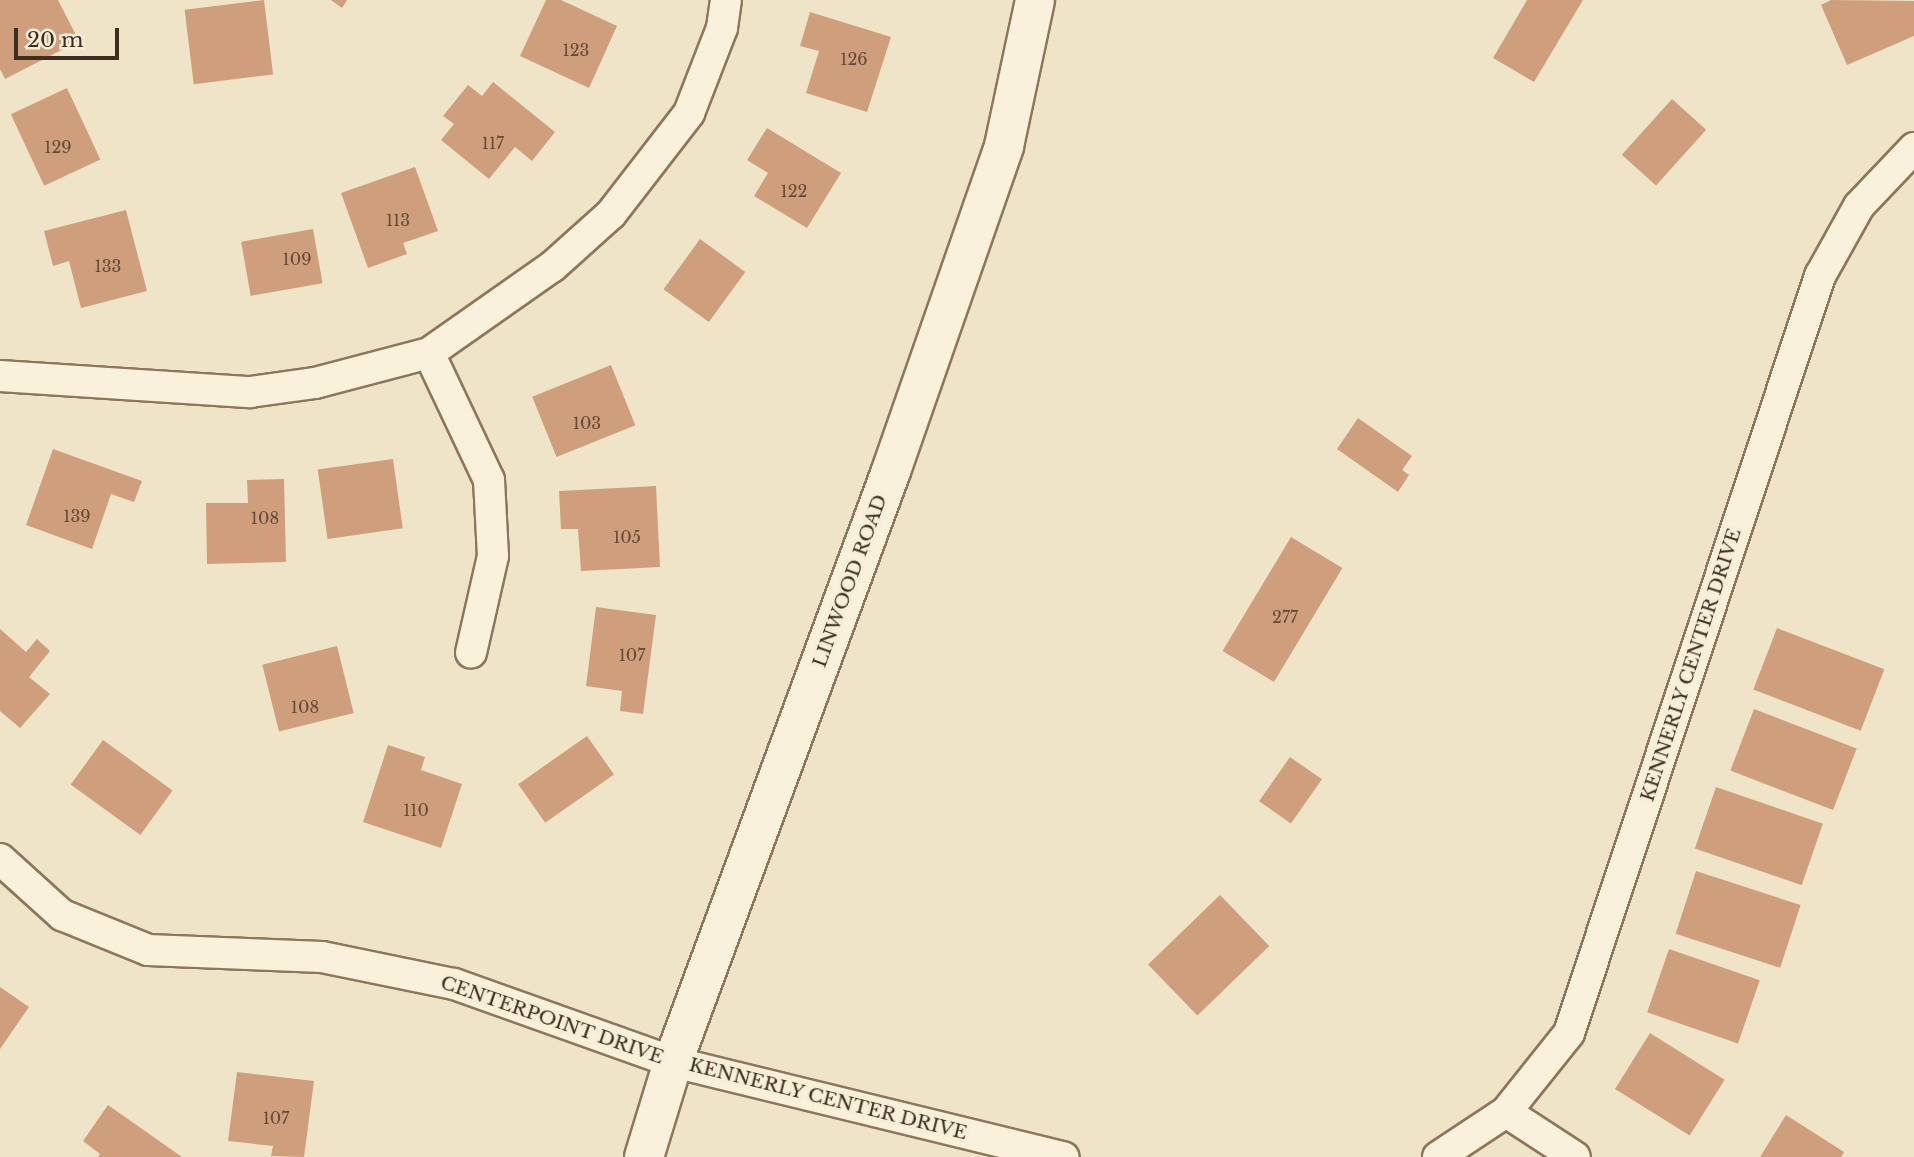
<!DOCTYPE html>
<style>
body{margin:0}
#map{position:relative;width:1914px;height:1157px;overflow:hidden;background:#f0e4c8;font-family:"Libre Baskerville",serif}
div>[style]{position:absolute}
[style*='--x']{left:calc(var(--x)*1px);top:calc(var(--y)*1px);width:calc(var(--w)*1px);rotate:calc(var(--a)*1deg)}
.building>*{inset:0;background:#cf9f7d;transform-origin:0 0}
.roads{filter:drop-shadow(2px 0 #8d765c) drop-shadow(-2px 0 #8d765c) drop-shadow(0 2px #8d765c) drop-shadow(0 -2px #8d765c)}
.street>*{height:30px;margin:-15px;padding:0 15px;transform-origin:15px;border-radius:15px;background:#faf1dc}
.secondary>*{height:38px;margin:-19px;padding:0 19px;transform-origin:19px;border-radius:19px;background:#faf1dc}
span{translate:-50% -50%;white-space:nowrap;text-align:center;line-height:1.15;-webkit-text-stroke:7px #f7eed8;paint-order:stroke}
.number-label{font-size:16px;color:#624a37}
.number-label span{-webkit-text-stroke-width:0}
.street-label{font-size:19px;color:#3d2e20}
.scale{position:absolute;left:14px;top:28px;width:105px;height:32px;box-sizing:border-box;border:4px solid #3d2e20;border-top:0;padding-left:9px;font-size:21px;line-height:24px;white-space:nowrap;color:#3d2e20;-webkit-text-stroke:5px #f7eed8;paint-order:stroke}
</style>
<div id="map">
<div class="building">
<div style="clip-path:polygon(0 0,58px 0,79px 41px,5px 79px,0 69px)"></div>
<div style="left:264px;top:0;width:75px;height:80px;rotate:83deg"></div>
<div style="clip-path:polygon(331px 0,347px 0,342px 8px)"></div>
<div style="clip-path:polygon(546px 0,561px 0,617px 26px,589px 88px,520px 56px)"></div>
<div style="clip-path:polygon(1527px 0,1583px 0,1534px 82px,1493px 58px)"></div>
<div style="clip-path:polygon(1831px 0,1914px 1px,1914px 36px,1847px 65px,1821px 5px)"></div>
<div style="clip-path:polygon(810px 12px,891px 37px,867px 112px,806px 93px,819px 51px,800px 46px)"></div>
<div style="clip-path:polygon(493px 82px,555px 132px,532px 161px,515px 147px,489px 179px,441px 140px,454px 124px,443px 116px,468px 85px,482px 96px)"></div>
<div style="left:67px;top:88px;width:79px;height:62px;rotate:65deg"></div>
<div style="left:1672px;top:99px;width:46px;height:75px;rotate:42deg"></div>
<div style="clip-path:polygon(767px 128px,841px 173px,807px 228px,754px 196px,768px 173px,747px 160px)"></div>
<div style="clip-path:polygon(415px 167px,438px 231px,403px 243px,407px 254px,368px 268px,341px 193px)"></div>
<div style="clip-path:polygon(126px 210px,147px 291px,81px 308px,69px 261px,53px 266px,44px 231px)"></div>
<div style="left:313px;top:229px;width:55px;height:73px;rotate:80deg"></div>
<div style="left:700px;top:239px;width:56px;height:62px;rotate:36deg"></div>
<div style="left:611px;top:365px;width:65px;height:85px;rotate:68deg"></div>
<div style="clip-path:polygon(1358px 418px,1412px 456px,1402px 470px,1409px 475px,1398px 492px,1337px 449px)"></div>
<div style="clip-path:polygon(53px 449px,142px 481px,134px 502px,111px 494px,92px 549px,26px 525px)"></div>
<div style="left:393px;top:459px;width:70px;height:76px;rotate:82deg"></div>
<div style="clip-path:polygon(284px 479px,286px 562px,207px 564px,206px 503px,248px 503px,247px 480px)"></div>
<div style="clip-path:polygon(656px 486px,660px 567px,581px 571px,578px 529px,561px 529px,559px 491px)"></div>
<div style="left:1291px;top:537px;width:60px;height:133px;rotate:31deg"></div>
<div style="clip-path:polygon(596px 607px,656px 615px,643px 714px,620px 711px,622px 691px,586px 686px)"></div>
<div style="left:1777px;top:628px;width:115px;height:66px;rotate:21deg"></div>
<div style="clip-path:polygon(0 629px,26px 652px,37px 639px,50px 651px,29px 677px,50px 694px,20px 728px,0 711px)"></div>
<div style="left:337px;top:646px;width:69px;height:77px;rotate:76deg"></div>
<div style="left:1754px;top:709px;width:110px;height:66px;rotate:21deg"></div>
<div style="left:587px;top:736px;width:47px;height:84px;rotate:55deg"></div>
<div style="left:103px;top:740px;width:86px;height:55px;rotate:36deg"></div>
<div style="clip-path:polygon(388px 745px,425px 757px,421px 770px,462px 784px,441px 848px,363px 822px)"></div>
<div style="left:1290px;top:757px;width:39px;height:54px;rotate:35deg"></div>
<div style="left:1716px;top:787px;width:113px;height:65px;rotate:19deg"></div>
<div style="left:1696px;top:871px;width:110px;height:66px;rotate:18deg"></div>
<div style="left:1220px;top:895px;width:71px;height:100px;rotate:46deg"></div>
<div style="left:1669px;top:949px;width:96px;height:67px;rotate:19deg"></div>
<div style="clip-path:polygon(0 987px,29px 1007px,0 1049px)"></div>
<div style="left:1650px;top:1033px;width:88px;height:66px;rotate:32deg"></div>
<div style="clip-path:polygon(237px 1072px,314px 1081px,304px 1157px,271px 1156px,273px 1146px,228px 1141px)"></div>
<div style="clip-path:polygon(108px 1105px,182px 1157px,98px 1157px,100px 1154px,83px 1141px)"></div>
<div style="clip-path:polygon(1786px 1115px,1844px 1152px,1841px 1157px,1760px 1157px)"></div>
</div>
<div class="roads">
<div class="street">
<div style="--x:429;--y:353;--w:140;--a:64.7"></div>
<div style="--x:489;--y:480;--w:76;--a:87"></div>
<div style="--x:493;--y:556;--w:99;--a:102.8"></div>
<div style="--x:0;--y:376;--w:251;--a:3.7"></div>
<div style="--x:250;--y:392;--w:66;--a:-7.9"></div>
<div style="--x:315;--y:383;--w:118;--a:-14.7"></div>
<div style="--x:429;--y:353;--w:151;--a:-35.1"></div>
<div style="--x:553;--y:266;--w:78;--a:-41.9"></div>
<div style="--x:611;--y:214;--w:128;--a:-52.3"></div>
<div style="--x:689;--y:113;--w:91;--a:-68.8"></div>
<div style="--x:722;--y:28;--w:28;--a:-82"></div>
<div style="--x:0;--y:859;--w:84;--a:42.1"></div>
<div style="--x:62;--y:915;--w:93;--a:22.1"></div>
<div style="--x:148;--y:950;--w:174;--a:2.3"></div>
<div style="--x:322;--y:957;--w:135;--a:11.6"></div>
<div style="--x:454;--y:984;--w:232;--a:19.6"></div>
<div style="--x:673;--y:1062;--w:402;--a:13.7"></div>
<div style="--x:1506;--y:1112;--w:82;--a:33.1"></div>
<div style="--x:1438;--y:1157;--w:82;--a:-33.5"></div>
<div style="--x:1506;--y:1112;--w:101;--a:-51.4"></div>
<div style="--x:1569;--y:1033;--w:798;--a:-71.66"></div>
<div style="--x:1820;--y:276;--w:80;--a:-60.9"></div>
<div style="--x:1859;--y:206;--w:80;--a:-46.5"></div>
</div>
<div class="secondary">
<div style="--x:644;--y:1157;--w:99;--a:-73"></div>
<div style="--x:673;--y:1062;--w:630;--a:-69.75"></div>
<div style="--x:891;--y:471;--w:344;--a:-70.8"></div>
<div style="--x:1004;--y:146;--w:149;--a:-78"></div>
</div>
</div>
<div class="number-label">
<span style="left:576px;top:50px">123</span>
<span style="left:854px;top:59px">126</span>
<span style="left:493px;top:143px">117</span>
<span style="left:58px;top:147px">129</span>
<span style="left:794px;top:191px">122</span>
<span style="left:398px;top:220px">113</span>
<span style="left:297px;top:259px">109</span>
<span style="left:108px;top:266px">133</span>
<span style="left:587px;top:423px">103</span>
<span style="left:77px;top:516px">139</span>
<span style="left:265px;top:518px">108</span>
<span style="left:627px;top:537px">105</span>
<span style="left:1285px;top:617px">277</span>
<span style="left:632px;top:655px">107</span>
<span style="left:305px;top:707px">108</span>
<span style="left:416px;top:810px">110</span>
<span style="left:276px;top:1118px">107</span>
</div>
<div class="street-label">
<span style="left:850px;top:581px;rotate:-70deg">LINWOOD ROAD</span>
<span style="left:1691px;top:665px;rotate:-72deg">KENNERLY CENTER DRIVE</span>
<span style="left:552px;top:1020px;rotate:19deg">CENTERPOINT DRIVE</span>
<span style="left:828px;top:1099px;rotate:14deg">KENNERLY CENTER DRIVE</span>
</div>
<div class="scale">20 m</div>
</div>
